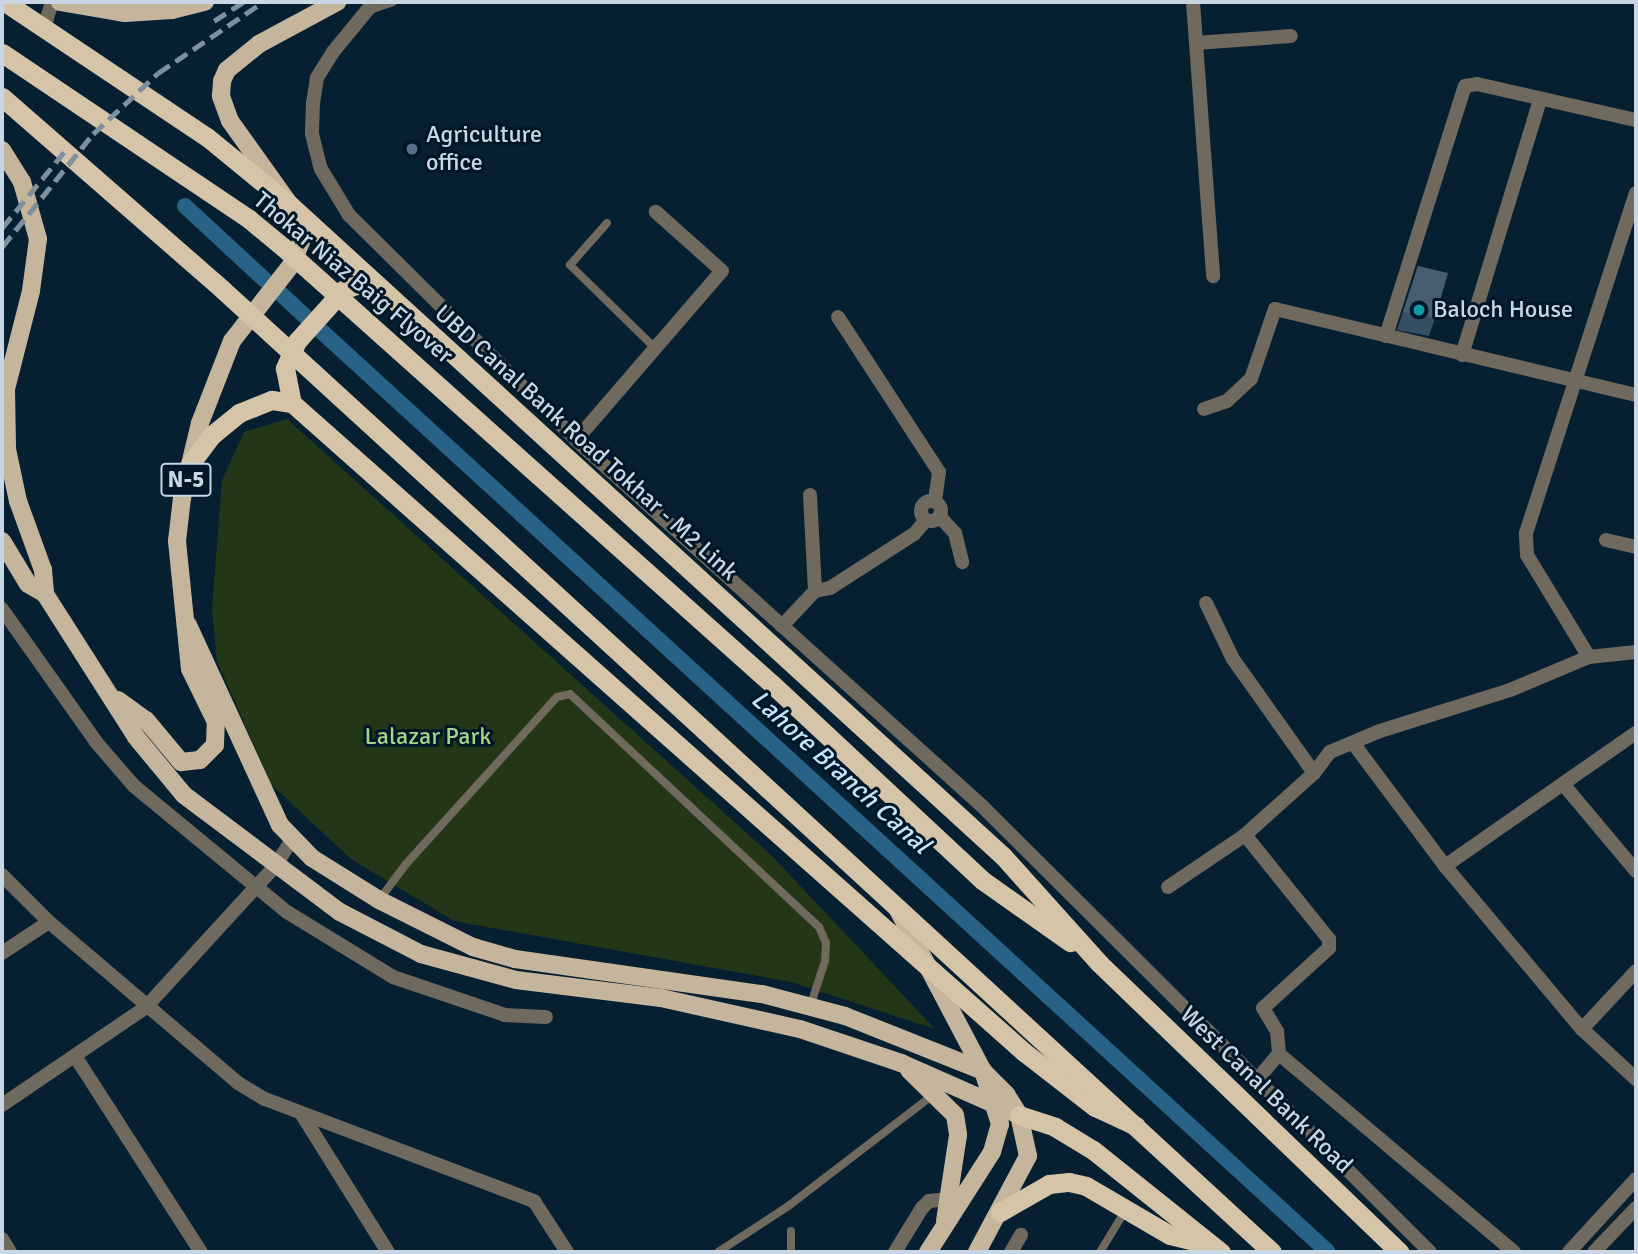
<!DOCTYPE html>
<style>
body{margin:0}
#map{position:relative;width:1638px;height:1254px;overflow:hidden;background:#072031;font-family:Signika,sans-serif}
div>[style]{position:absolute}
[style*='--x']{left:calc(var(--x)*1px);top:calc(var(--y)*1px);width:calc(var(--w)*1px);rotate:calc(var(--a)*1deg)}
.green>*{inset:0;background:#233718}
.canal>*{height:16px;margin:-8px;padding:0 8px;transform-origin:8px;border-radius:8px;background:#286387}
.service>*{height:8px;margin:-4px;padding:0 4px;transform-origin:4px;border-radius:4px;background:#70695d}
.minor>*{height:14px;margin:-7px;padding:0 7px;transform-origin:7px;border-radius:7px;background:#70695d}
.minor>.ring{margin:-7px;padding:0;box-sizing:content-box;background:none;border:14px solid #70695d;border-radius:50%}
.tertiary>*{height:14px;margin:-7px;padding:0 7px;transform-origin:7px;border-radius:7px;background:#70695d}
.primary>*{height:18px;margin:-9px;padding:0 9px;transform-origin:9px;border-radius:9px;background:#c4b59c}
.trunk>*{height:19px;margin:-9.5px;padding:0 9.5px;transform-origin:9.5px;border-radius:9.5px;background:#d5c4a8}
.rail>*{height:4.5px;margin-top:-2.25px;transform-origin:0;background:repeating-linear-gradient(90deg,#7e909e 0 14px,transparent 0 21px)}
.trunk-bridge>*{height:19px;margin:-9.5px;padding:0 9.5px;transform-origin:9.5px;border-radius:9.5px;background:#d5c4a8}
.wall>*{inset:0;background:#364f62}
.building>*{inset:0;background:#465e70}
.dots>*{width:19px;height:19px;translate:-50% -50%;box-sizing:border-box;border:4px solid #001727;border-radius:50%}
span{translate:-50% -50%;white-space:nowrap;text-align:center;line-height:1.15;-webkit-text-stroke:6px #001727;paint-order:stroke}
.shield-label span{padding:2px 5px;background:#001727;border:2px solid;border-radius:5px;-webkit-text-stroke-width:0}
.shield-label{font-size:23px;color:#c8d7e3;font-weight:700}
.poi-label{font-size:24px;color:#c8d7e3}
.left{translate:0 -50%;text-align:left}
.street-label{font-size:24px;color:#c8d7e3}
.park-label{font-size:24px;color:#a4d589}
.water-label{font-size:26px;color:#c4e4fa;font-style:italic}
.frame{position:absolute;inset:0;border:4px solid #c8d7e3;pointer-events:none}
</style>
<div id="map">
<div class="green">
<div style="clip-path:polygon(287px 419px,772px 856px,935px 1029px,791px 982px,454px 921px,351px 859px,271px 784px,217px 661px,212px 610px,222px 480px,244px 432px)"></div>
</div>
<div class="canal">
<div style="--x:185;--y:206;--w:109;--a:42.8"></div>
<div style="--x:279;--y:292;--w:37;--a:43"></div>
<div style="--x:319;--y:329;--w:1367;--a:42.45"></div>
</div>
<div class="service">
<div style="--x:370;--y:10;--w:24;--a:-19"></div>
<div style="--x:607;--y:223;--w:56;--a:131.4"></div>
<div style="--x:570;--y:265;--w:120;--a:44.3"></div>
<div style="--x:379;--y:900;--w:45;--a:-53.1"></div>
<div style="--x:406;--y:864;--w:225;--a:-47.9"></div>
<div style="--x:557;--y:697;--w:13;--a:-13"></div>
<div style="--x:570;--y:694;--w:341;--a:43.1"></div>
<div style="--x:819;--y:927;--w:17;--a:66"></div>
<div style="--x:826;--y:943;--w:18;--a:93"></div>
<div style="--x:825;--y:961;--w:48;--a:108.1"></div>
<div style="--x:718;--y:1252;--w:82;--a:-33.1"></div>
<div style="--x:787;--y:1207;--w:185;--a:-37.5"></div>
<div style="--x:791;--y:1252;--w:21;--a:-90"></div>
<div style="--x:1100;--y:1252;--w:48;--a:-58.6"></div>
</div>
<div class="minor">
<div style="--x:374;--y:2;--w:65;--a:129.4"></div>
<div style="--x:333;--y:52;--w:31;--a:122"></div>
<div style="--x:317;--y:78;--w:24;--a:99"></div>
<div style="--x:313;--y:102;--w:32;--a:92"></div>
<div style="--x:312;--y:134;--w:36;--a:76"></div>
<div style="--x:321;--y:169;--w:54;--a:58.7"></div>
<div style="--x:349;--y:215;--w:320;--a:44.7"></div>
<div style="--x:576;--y:440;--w:547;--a:42.03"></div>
<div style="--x:982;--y:806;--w:632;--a:44.87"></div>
<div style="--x:1193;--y:2;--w:275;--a:85.8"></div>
<div style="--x:44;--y:28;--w:27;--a:-73"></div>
<div style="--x:1196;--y:43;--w:95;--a:-4.2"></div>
<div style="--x:838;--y:317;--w:185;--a:56.9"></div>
<div style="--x:939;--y:472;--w:30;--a:98"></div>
<div style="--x:1386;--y:336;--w:262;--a:-72.5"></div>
<div style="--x:1465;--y:86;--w:12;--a:-9"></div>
<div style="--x:1477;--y:84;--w:163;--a:12.8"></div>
<div style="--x:1462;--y:355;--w:267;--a:-73"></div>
<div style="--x:1204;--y:409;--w:24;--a:-19"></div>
<div style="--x:1227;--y:401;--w:33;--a:-43"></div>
<div style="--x:1251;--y:379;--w:74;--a:-71.1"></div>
<div style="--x:1275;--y:309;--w:371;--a:13.4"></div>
<div style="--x:576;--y:440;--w:223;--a:-49.2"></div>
<div style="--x:722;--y:271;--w:89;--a:-138.2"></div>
<div style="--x:810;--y:495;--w:96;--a:87"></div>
<div class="ring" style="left:921px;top:501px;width:6px;height:6px"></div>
<div style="--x:939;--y:516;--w:23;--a:47"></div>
<div style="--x:955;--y:533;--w:30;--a:76"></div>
<div style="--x:1606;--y:540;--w:31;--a:13"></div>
<div style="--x:1206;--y:603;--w:62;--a:64.3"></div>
<div style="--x:1233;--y:659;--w:140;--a:54.6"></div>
<div style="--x:2;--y:609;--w:163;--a:54.7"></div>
<div style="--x:96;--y:742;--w:58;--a:49.2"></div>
<div style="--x:134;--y:786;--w:198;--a:39.5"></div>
<div style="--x:287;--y:912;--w:124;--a:31.5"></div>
<div style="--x:393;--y:977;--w:118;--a:18.7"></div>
<div style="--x:505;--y:1015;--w:41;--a:2.8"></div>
<div style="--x:782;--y:626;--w:48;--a:-46.7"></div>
<div style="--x:815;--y:591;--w:15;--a:-11"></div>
<div style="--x:830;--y:588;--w:100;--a:-32.7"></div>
<div style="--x:914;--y:534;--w:18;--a:-49"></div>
<div style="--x:1589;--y:657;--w:119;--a:-121.3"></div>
<div style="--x:1527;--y:555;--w:22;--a:-93"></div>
<div style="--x:1526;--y:533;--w:357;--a:-72.1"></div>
<div style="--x:1353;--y:743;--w:154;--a:53.2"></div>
<div style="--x:1445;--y:866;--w:213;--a:50"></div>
<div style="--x:1582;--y:1029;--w:74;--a:42.8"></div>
<div style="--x:1563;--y:784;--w:114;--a:50"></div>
<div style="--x:1245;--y:835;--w:134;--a:51.1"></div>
<div style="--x:1329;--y:939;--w:9;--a:90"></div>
<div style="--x:1329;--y:948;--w:89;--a:137.7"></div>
<div style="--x:1263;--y:1008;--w:27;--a:59"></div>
<div style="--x:1277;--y:1031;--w:23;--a:85"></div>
<div style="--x:1279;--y:1054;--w:307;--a:40.1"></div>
<div style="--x:1445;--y:866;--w:233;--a:-34.9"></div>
<div style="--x:2;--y:875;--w:66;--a:45"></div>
<div style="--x:49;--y:922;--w:248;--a:40.4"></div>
<div style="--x:238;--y:1083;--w:31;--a:31"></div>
<div style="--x:265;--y:1099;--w:288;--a:20.8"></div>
<div style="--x:534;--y:1201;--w:61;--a:57.1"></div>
<div style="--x:1168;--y:887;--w:93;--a:-34"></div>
<div style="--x:1245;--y:835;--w:93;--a:-41.9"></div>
<div style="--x:1314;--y:773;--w:26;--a:-53"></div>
<div style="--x:1330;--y:752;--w:54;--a:-22.8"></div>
<div style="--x:1380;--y:731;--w:136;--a:-17.5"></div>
<div style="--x:1510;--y:690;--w:86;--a:-22.7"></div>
<div style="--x:1589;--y:657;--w:47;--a:-6.1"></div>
<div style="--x:2;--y:953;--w:56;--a:-33.4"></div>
<div style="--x:1582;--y:1029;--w:79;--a:-47"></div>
<div style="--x:75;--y:1056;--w:233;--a:57.3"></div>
<div style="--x:1256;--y:1081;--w:35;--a:-50"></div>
<div style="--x:2;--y:1105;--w:174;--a:-34.2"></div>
<div style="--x:146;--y:1007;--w:191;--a:-47.5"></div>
<div style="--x:275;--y:866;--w:31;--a:-57"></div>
<div style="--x:301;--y:1113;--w:164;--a:58"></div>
<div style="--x:2;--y:1239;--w:15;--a:58"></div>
<div style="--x:895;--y:1252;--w:52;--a:-58.5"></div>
<div style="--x:922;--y:1208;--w:10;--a:-45"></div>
<div style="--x:929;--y:1201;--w:18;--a:-6"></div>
<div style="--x:1011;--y:1252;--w:20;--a:-60"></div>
</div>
<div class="tertiary">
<div style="--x:1569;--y:1252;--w:99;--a:-47.5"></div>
<div style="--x:1594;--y:1252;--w:61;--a:-46.3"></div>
</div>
<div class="primary">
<div style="--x:60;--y:2;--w:66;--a:9.6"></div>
<div style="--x:125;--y:13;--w:47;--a:-3.7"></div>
<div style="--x:172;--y:10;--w:34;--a:-14"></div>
<div style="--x:2;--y:150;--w:38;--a:58"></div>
<div style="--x:22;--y:182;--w:59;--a:74.3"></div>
<div style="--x:38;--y:239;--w:52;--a:97.7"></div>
<div style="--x:31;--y:291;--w:101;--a:104.3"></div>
<div style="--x:6;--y:389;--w:60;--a:89"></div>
<div style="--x:7;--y:449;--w:53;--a:78.1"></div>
<div style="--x:18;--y:501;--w:73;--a:70.1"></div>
<div style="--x:43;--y:570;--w:24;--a:85"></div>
<div style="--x:45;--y:594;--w:169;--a:57.5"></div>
<div style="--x:136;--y:737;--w:75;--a:50.4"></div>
<div style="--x:184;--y:795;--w:195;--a:36.9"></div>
<div style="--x:340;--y:912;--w:91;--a:27.4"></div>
<div style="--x:421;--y:954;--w:98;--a:15.3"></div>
<div style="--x:516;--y:980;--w:146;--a:7.1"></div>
<div style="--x:661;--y:998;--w:142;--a:12.6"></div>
<div style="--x:800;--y:1029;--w:107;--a:18.6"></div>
<div style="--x:901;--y:1063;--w:129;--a:23.8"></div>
<div style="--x:2;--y:541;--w:50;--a:58.8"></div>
<div style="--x:28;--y:584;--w:20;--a:30"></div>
<div style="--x:188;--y:625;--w:220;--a:65.3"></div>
<div style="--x:280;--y:825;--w:46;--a:45.9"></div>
<div style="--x:312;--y:858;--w:79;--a:32.1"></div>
<div style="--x:379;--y:900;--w:105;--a:26.6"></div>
<div style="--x:473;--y:947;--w:44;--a:15.9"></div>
<div style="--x:515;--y:959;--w:249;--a:8.1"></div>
<div style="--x:762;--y:994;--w:86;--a:14.8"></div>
<div style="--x:845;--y:1016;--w:149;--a:21.7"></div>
<div style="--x:983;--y:1071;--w:33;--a:45"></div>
<div style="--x:1006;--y:1094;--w:25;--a:58"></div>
<div style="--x:1019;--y:1115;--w:42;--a:77.6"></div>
<div style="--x:1028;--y:1156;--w:109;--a:118"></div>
<div style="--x:118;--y:700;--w:34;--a:36"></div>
<div style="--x:146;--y:720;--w:55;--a:50.2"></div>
<div style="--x:181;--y:762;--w:19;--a:-6"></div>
<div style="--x:200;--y:760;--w:21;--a:-45"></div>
<div style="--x:215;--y:745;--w:23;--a:-88"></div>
<div style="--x:216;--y:722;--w:59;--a:-116.1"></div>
<div style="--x:190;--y:669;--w:129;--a:-95.8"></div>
<div style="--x:177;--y:541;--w:43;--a:-83.4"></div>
<div style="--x:182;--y:498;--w:77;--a:-76.5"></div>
<div style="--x:200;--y:423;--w:88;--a:-68.7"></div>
<div style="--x:232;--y:341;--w:98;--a:-52.1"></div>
<div style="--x:292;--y:264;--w:27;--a:-68"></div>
<div style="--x:302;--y:239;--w:36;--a:-109"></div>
<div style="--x:290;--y:205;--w:103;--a:-125.5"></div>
<div style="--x:230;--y:121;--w:27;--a:-110"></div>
<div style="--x:221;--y:96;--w:15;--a:-86"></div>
<div style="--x:222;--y:81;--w:12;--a:-66"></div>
<div style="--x:227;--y:70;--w:41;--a:-39.1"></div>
<div style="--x:259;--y:44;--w:89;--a:-28.3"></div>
<div style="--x:898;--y:910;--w:182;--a:62.2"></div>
<div style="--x:983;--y:1071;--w:56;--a:72.2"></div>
<div style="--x:1000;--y:1124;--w:29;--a:106"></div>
<div style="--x:992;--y:1152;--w:119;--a:122.6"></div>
<div style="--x:909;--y:1070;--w:64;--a:44.4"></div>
<div style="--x:955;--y:1115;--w:20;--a:81"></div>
<div style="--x:958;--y:1135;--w:87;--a:98.6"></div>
</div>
<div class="trunk">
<div style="--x:5;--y:2;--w:243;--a:33.8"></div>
<div style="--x:207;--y:137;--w:107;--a:39.3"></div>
<div style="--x:290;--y:205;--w:965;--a:42.4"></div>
<div style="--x:1003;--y:856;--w:144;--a:48.1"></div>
<div style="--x:1099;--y:963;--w:417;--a:43.9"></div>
<div style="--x:2;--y:53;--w:298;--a:33.9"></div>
<div style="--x:249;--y:219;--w:45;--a:39.6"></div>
<div style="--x:2;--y:97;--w:293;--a:41.1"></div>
<div style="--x:370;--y:280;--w:29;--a:160"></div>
<div style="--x:343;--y:290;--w:69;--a:132"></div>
<div style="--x:297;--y:341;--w:30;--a:114"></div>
<div style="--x:285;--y:368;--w:36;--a:79"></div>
<div style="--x:292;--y:403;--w:978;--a:41.56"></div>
<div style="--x:1024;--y:1052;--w:90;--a:37.8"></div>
<div style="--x:1095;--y:1107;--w:45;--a:24.9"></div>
<div style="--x:190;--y:464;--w:36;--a:-53"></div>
<div style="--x:212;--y:435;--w:35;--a:-39"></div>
<div style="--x:239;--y:413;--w:35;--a:-22"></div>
<div style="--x:272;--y:400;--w:20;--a:9"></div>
<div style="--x:772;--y:684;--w:287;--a:43"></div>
<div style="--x:982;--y:880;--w:108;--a:35.2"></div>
<div style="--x:705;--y:731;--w:770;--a:42.58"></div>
<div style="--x:1019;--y:1115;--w:38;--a:18"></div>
<div style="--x:1055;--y:1127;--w:44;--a:31.2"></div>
<div style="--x:1093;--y:1150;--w:164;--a:38.6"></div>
<div style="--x:1000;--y:1212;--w:56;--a:-29.7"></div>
<div style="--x:1049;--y:1184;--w:20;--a:-6"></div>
<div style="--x:1069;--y:1182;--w:17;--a:13"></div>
<div style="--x:1086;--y:1186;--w:97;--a:30.3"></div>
<div style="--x:1170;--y:1235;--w:41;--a:14"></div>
</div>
<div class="rail">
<div style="--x:214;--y:21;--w:35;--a:-33"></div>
<div style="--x:2;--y:228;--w:98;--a:-50.8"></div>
<div style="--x:2;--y:247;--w:145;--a:-51.2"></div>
<div style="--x:93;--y:134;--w:89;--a:-43.2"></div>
<div style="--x:158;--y:73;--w:127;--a:-34.1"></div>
</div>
<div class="trunk-bridge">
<div style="--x:284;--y:248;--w:654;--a:41.78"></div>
<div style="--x:223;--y:290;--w:653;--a:42.46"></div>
</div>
<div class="wall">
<div style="clip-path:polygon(1418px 266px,1435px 318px,1429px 336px,1397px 330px)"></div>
</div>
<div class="building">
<div style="clip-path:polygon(1418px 266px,1448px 273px,1435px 318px,1403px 312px)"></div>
</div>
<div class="dots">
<div style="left:412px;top:149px;background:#5c6f8a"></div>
<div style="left:1419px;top:310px;background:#0f9aa8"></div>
</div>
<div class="shield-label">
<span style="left:186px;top:480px">N-5</span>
</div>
<div class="poi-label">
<span class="left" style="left:426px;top:149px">Agriculture<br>office</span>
<span class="left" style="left:1433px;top:310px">Baloch House</span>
</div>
<div class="street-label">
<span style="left:353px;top:278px;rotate:40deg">Thokar Niaz Baig Flyover</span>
<span style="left:586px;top:443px;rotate:42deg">UBD Canal Bank Road Tokhar - M2 Link</span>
<span style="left:1266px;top:1090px;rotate:44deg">West Canal Bank Road</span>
</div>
<div class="park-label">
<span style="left:428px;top:737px">Lalazar Park</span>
</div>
<div class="water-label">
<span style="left:840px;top:773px;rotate:42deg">Lahore Branch Canal</span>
</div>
<div class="frame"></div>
</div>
